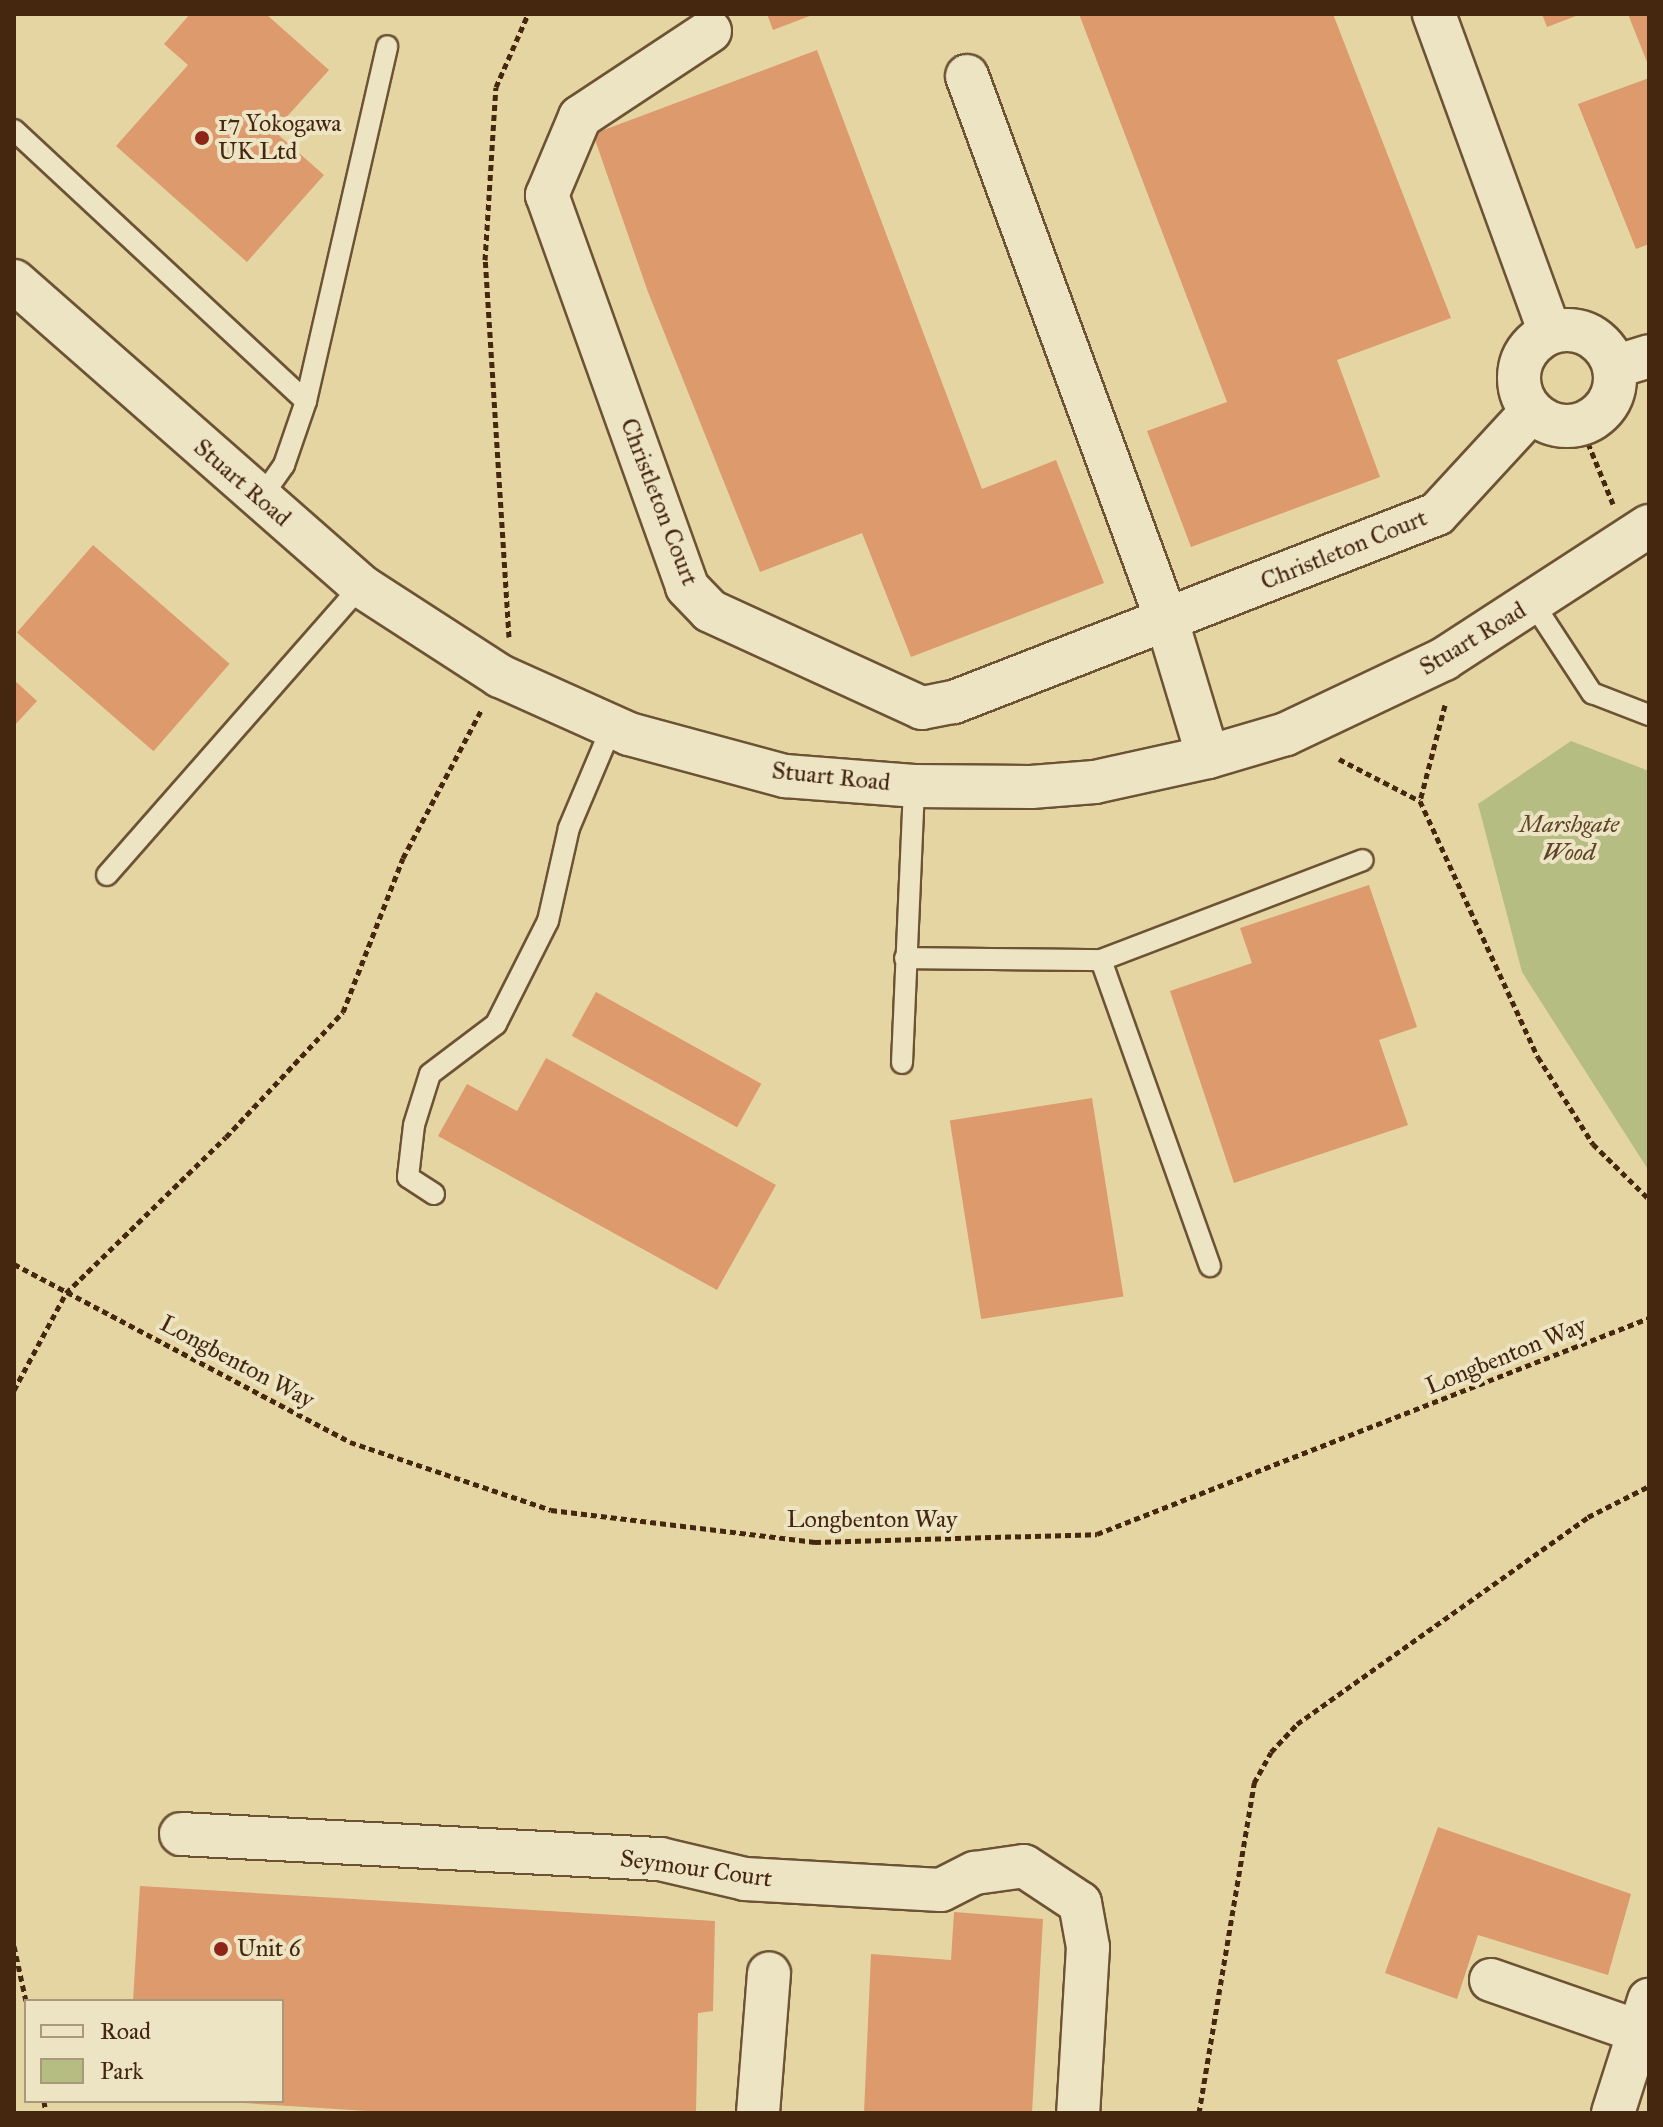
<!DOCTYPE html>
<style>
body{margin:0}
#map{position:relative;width:1663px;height:2127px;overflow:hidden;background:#e4d5a2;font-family:"IM FELL Great Primer",serif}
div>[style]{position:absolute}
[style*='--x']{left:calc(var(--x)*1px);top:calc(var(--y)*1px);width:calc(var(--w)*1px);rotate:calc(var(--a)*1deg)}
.green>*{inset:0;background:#b6bd83}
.building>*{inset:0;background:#dd9a6d;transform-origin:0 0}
.path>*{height:5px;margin-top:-2.5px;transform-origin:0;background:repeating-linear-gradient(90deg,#45260f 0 6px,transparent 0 10px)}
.roads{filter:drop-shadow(2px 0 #6d5234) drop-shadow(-2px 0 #6d5234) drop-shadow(0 2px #6d5234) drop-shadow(0 -2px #6d5234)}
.lane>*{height:20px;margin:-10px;padding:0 10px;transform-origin:10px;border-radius:10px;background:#ede4c3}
.street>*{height:42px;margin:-21px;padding:0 21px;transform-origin:21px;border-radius:21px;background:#ede4c3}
.street>.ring{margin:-21px;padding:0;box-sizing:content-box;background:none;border:42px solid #ede4c3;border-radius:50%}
.dots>*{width:22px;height:22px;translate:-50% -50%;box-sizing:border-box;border:4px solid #ede4c3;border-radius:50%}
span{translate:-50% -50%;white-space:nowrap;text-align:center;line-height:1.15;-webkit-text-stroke:8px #ede4c3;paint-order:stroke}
.poi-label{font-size:24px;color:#45260f}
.left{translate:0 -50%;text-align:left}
.street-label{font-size:24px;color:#45260f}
.park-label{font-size:24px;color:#5c4426;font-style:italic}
.frame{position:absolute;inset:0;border:16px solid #45260f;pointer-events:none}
.legend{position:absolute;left:24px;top:1999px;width:260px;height:104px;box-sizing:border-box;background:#ede4c3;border:2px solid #aa987b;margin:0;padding:10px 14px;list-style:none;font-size:24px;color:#45260f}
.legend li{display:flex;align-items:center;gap:16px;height:40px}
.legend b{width:40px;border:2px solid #aa987b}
</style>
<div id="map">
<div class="green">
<div style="clip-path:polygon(1571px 741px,1649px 771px,1649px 1171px,1522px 972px,1478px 804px)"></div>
</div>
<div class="building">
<div style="clip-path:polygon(190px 14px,266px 14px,329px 70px,274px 131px,324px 175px,247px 262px,116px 146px,188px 65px,164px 44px)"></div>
<div style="clip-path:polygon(767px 14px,815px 14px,773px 30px)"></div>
<div style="clip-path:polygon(1079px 14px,1333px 14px,1451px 318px,1337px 360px,1380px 477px,1191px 547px,1147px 431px,1227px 402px)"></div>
<div style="clip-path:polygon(1542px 14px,1581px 14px,1547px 27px)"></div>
<div style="clip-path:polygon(1628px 14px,1649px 14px,1649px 67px)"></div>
<div style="clip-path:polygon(817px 50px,982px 489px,1056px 460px,1104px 583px,911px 657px,862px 533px,760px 572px,648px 292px,593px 134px)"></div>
<div style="clip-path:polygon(1649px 78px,1649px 244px,1636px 249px,1578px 104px)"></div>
<div style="left:93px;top:545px;width:181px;height:116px;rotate:41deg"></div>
<div style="clip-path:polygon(14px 680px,37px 701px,14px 726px)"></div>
<div style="clip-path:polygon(1369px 885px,1417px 1027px,1379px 1040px,1408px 1125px,1234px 1183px,1170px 991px,1252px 963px,1240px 928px)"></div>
<div style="left:596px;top:992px;width:189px;height:50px;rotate:29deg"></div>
<div style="clip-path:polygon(546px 1058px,776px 1185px,717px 1290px,438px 1136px,467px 1084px,517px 1111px)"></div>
<div style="left:1092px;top:1098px;width:201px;height:144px;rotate:81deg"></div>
<div style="clip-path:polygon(1438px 1827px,1631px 1894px,1608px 1975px,1478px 1935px,1457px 1999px,1385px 1973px)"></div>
<div style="clip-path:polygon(140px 1886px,715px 1921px,713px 2011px,698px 2013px,696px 2113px,398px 2113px,244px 2103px,282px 2101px,282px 2001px,133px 2001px)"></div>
<div style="clip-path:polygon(954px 1912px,1043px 1919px,1032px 2113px,864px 2113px,871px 1954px,951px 1960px)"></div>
</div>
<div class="path">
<div style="--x:1575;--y:426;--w:21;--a:53"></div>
<div style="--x:1588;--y:443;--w:66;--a:67.7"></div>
<div style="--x:509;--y:637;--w:378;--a:-93.6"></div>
<div style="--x:485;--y:260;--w:173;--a:-86.4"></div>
<div style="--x:496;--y:87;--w:80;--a:-66.3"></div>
<div style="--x:1445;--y:705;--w:99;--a:104.6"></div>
<div style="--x:1420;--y:801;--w:282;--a:65.3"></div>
<div style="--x:1538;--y:1057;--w:103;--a:57.7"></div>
<div style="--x:1593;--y:1144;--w:78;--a:44.5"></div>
<div style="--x:1339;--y:759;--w:91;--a:27.4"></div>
<div style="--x:14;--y:1264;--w:380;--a:27.9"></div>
<div style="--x:350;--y:1442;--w:212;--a:18.7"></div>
<div style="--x:551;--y:1510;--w:266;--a:6.9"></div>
<div style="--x:815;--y:1542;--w:282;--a:-1.6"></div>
<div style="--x:1097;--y:1534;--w:593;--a:-21.37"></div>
<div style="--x:14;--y:1390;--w:110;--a:-61.8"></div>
<div style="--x:66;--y:1293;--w:223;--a:-44.3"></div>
<div style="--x:226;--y:1137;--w:171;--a:-46.9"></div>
<div style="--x:343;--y:1012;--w:165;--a:-68.7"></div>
<div style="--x:403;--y:858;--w:169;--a:-62.1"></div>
<div style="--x:14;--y:1946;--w:56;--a:77.7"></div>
<div style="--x:44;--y:2101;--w:12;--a:81"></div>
<div style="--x:1199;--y:2113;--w:335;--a:-80.5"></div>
<div style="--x:1254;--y:1783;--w:35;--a:-61"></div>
<div style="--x:1271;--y:1752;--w:38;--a:-47"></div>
<div style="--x:1297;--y:1724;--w:357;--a:-35.4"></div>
<div style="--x:1588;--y:1517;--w:68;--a:-26.9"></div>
</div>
<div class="roads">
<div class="lane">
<div style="--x:14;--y:130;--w:398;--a:42.9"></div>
<div style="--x:260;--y:499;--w:42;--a:-54.8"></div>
<div style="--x:284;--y:465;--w:68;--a:-71"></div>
<div style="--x:306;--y:401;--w:364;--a:-77.1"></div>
<div style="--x:1533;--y:603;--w:108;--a:56.8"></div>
<div style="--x:1592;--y:693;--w:61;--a:21.1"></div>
<div style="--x:107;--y:875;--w:385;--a:-48.7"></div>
<div style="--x:905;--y:958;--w:196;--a:0.6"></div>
<div style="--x:1101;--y:960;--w:280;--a:-20.9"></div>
<div style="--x:1101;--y:960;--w:325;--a:70.4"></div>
<div style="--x:902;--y:1063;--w:277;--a:-87.5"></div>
<div style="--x:434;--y:1194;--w:31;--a:-147"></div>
<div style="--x:408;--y:1177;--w:52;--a:-83.4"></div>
<div style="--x:414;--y:1125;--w:53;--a:-72.6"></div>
<div style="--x:430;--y:1074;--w:83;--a:-37.1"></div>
<div style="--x:496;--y:1024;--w:115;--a:-63.2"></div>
<div style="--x:548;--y:921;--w:95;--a:-77.3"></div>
<div style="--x:569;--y:828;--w:111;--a:-67.1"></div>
</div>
<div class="street">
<div style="--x:1434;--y:14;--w:339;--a:70"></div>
<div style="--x:710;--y:31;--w:156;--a:146.5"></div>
<div style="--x:580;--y:117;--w:85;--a:112.9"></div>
<div style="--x:547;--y:195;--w:416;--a:70.3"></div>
<div style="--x:687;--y:587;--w:33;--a:46"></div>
<div style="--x:710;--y:611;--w:233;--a:24.6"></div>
<div style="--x:922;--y:708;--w:33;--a:-11"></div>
<div style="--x:954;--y:702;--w:518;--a:-21.27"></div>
<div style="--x:1437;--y:514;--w:140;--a:-47.3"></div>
<div style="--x:967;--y:76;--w:581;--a:69.85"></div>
<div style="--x:1167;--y:621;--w:142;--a:73.2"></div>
<div style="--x:14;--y:281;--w:462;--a:41.3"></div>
<div style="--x:361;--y:586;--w:166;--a:32.9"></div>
<div style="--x:500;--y:676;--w:141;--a:24.2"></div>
<div style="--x:629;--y:734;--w:162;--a:15.1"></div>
<div style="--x:785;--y:776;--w:129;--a:4.4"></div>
<div style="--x:914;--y:786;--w:117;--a:0.5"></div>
<div style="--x:1031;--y:787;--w:64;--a:-4.5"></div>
<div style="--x:1095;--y:782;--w:116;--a:-12.5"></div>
<div style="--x:1208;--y:757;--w:81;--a:-16.4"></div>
<div style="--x:1286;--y:734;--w:175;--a:-25.4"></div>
<div style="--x:1444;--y:659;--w:244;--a:-33"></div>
<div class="ring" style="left:1519px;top:330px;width:54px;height:54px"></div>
<div style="--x:1614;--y:367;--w:37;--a:-17"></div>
<div style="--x:181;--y:1834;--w:480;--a:3"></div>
<div style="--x:660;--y:1859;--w:87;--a:13.2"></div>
<div style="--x:745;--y:1879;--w:196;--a:3.2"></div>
<div style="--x:941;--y:1890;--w:38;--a:-27"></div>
<div style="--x:975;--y:1873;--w:49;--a:-8.1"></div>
<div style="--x:1024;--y:1866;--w:67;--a:33.5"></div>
<div style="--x:1080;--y:1903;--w:45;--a:79.7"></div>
<div style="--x:1088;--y:1947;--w:166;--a:93.4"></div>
<div style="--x:1491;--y:1980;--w:158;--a:19.2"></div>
<div style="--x:758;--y:2113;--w:140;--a:-85.5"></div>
<div style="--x:1613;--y:2113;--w:119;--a:-72.3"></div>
</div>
</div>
<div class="dots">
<div style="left:202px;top:138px;background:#8f2418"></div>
<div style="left:221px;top:1949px;background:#8f2418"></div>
</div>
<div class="poi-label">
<span class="left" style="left:218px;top:138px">17 Yokogawa<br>UK Ltd</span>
<span class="left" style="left:237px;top:1949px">Unit 6</span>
</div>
<div class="street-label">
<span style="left:242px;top:483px;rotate:41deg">Stuart Road</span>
<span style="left:659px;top:502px;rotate:69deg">Christleton Court</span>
<span style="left:1344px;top:550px;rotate:-22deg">Christleton Court</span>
<span style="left:1473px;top:639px;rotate:-31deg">Stuart Road</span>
<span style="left:831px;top:777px;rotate:6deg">Stuart Road</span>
<span style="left:1506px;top:1356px;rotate:-22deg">Longbenton Way</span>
<span style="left:237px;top:1362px;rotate:28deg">Longbenton Way</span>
<span style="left:872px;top:1520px">Longbenton Way</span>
<span style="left:696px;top:1869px;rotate:8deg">Seymour Court</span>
</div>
<div class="park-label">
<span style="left:1569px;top:839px">Marshgate<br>Wood</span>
</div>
<div class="frame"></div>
<ul class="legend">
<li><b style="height:10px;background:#ede4c3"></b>Road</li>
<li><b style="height:22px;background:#b6bd83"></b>Park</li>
</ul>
</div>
